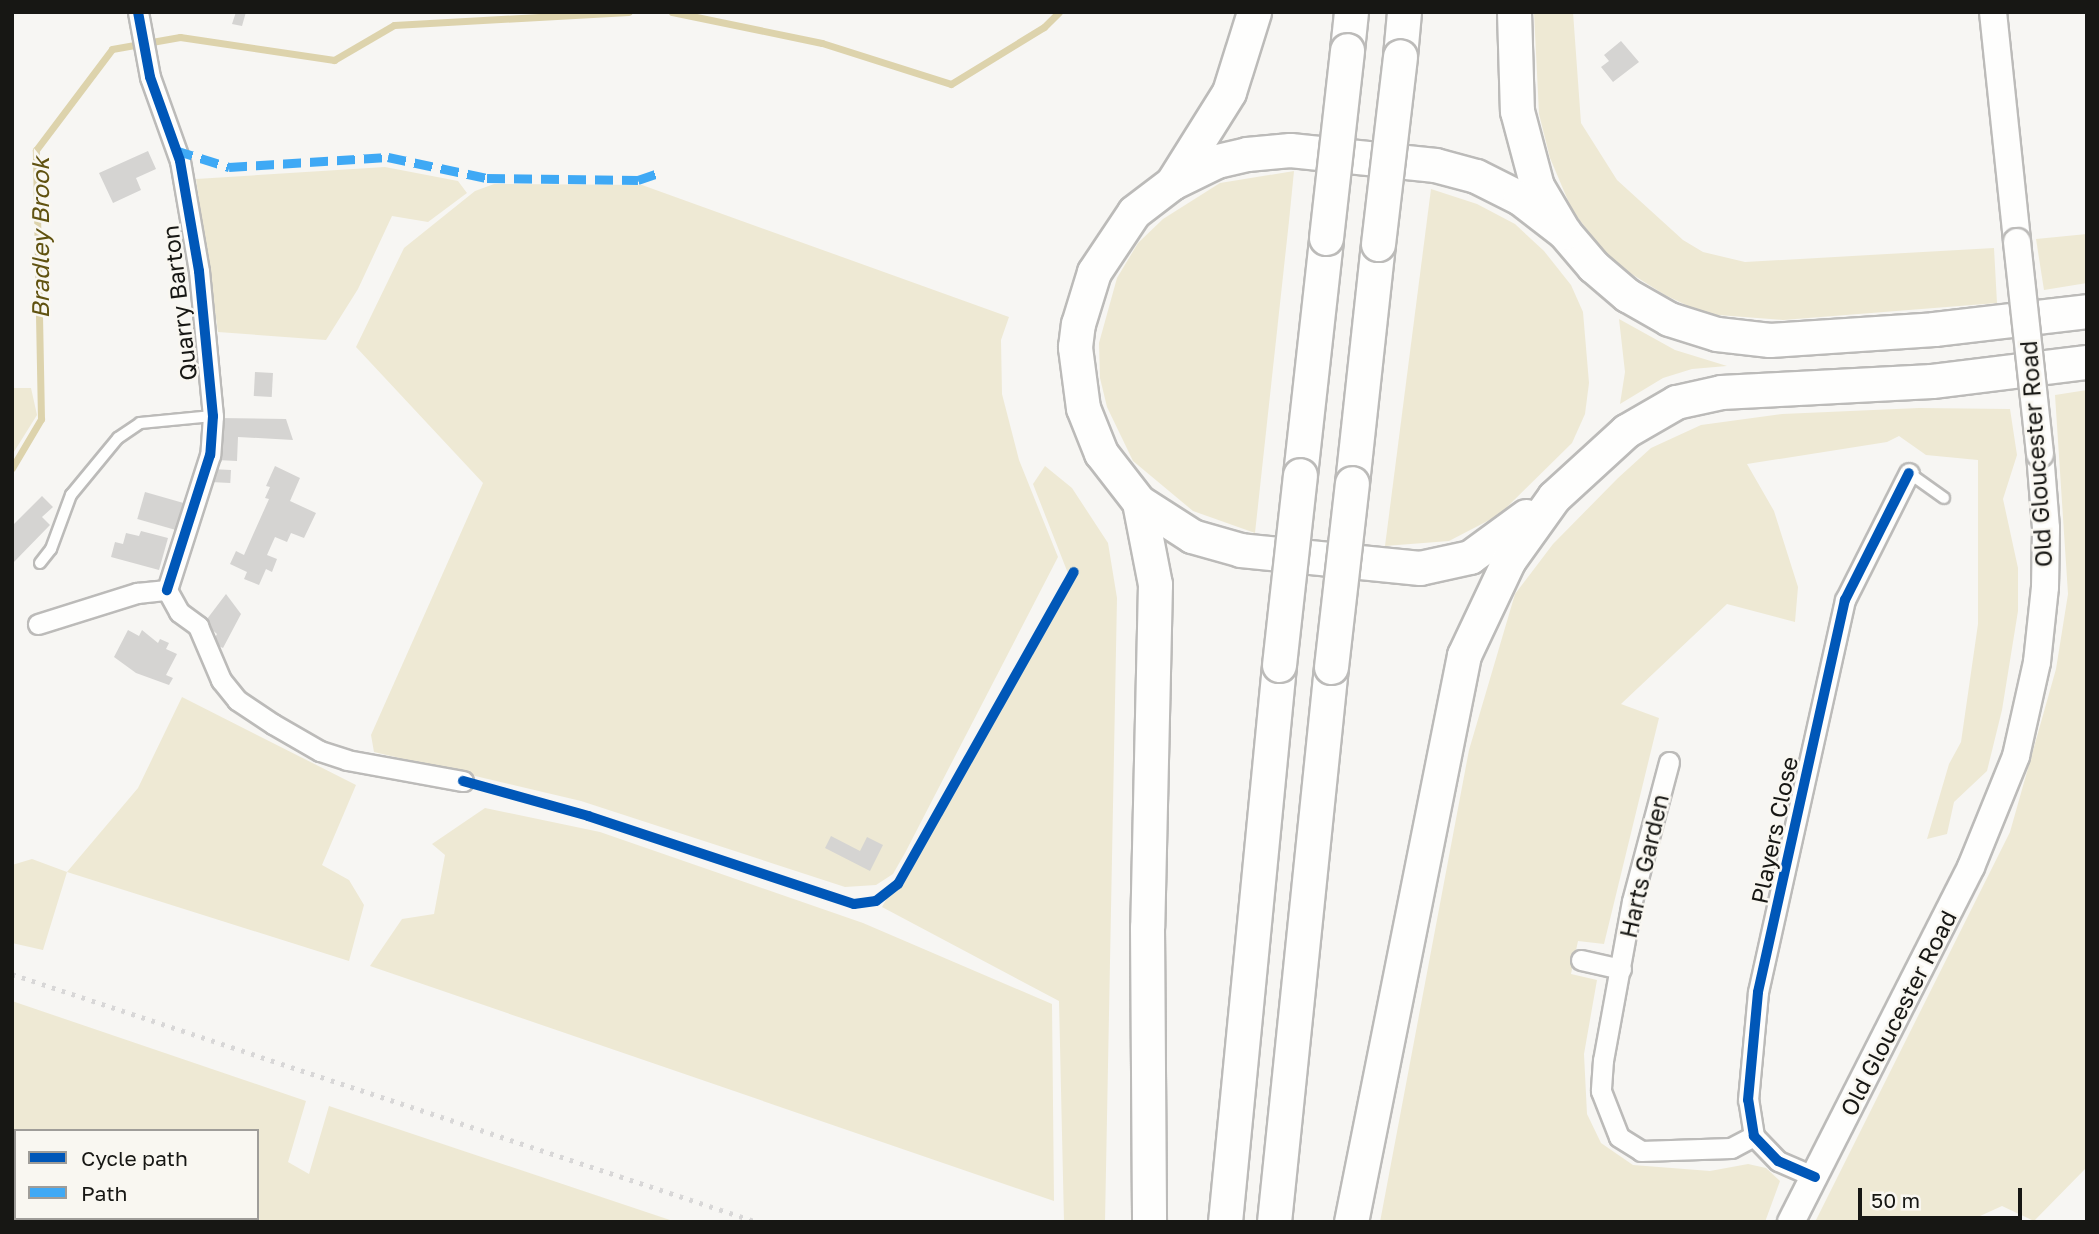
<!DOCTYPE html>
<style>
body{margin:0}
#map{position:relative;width:2099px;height:1234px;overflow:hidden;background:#f7f6f3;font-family:"Golos Text",sans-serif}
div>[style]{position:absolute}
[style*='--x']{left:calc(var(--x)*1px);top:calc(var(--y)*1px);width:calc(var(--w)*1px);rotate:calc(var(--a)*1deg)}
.green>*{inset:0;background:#eee9d4}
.stream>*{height:7px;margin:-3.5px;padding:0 3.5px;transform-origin:3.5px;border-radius:3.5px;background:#ddd3ac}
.building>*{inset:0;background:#d5d4d2;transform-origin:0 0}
.roads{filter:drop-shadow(2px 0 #bcbbb9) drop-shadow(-2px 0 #bcbbb9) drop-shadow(0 2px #bcbbb9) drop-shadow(0 -2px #bcbbb9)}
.lane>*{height:10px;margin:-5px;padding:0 5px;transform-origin:5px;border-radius:5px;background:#fefefd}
.street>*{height:19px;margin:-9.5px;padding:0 9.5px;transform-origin:9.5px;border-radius:9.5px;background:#fefefd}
.secondary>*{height:26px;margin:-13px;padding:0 13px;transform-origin:13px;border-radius:13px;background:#fefefd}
.highway>*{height:33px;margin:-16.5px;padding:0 16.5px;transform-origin:16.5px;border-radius:16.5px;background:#fefefd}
.rail>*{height:5px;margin-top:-2.5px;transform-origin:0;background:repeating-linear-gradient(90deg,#d8d7d7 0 3.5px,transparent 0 10.5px)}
.bridges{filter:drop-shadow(2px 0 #bcbbb9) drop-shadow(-2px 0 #bcbbb9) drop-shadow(0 2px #bcbbb9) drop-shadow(0 -2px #bcbbb9)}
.secondary-bridge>*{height:26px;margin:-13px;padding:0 13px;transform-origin:13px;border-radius:13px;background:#fefefd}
.highway-bridge>*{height:33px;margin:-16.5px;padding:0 16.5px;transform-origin:16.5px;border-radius:16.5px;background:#fefefd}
.quiet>*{height:9px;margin-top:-4.5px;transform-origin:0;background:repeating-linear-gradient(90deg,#3fa9f5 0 18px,transparent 0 27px)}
.cycleway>*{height:10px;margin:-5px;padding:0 5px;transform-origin:5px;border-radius:5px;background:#0057b8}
span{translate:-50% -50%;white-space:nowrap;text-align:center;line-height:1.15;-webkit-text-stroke:5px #f9f7f1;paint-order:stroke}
.street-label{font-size:23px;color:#171714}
.water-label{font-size:24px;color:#605210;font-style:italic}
.frame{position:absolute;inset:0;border:14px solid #171714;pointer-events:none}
.legend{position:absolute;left:14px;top:1129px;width:245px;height:91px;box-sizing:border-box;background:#f9f7f1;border:2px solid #9f9d99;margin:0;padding:9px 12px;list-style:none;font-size:21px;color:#171714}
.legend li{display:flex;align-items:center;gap:14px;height:35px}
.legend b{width:35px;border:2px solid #9f9d99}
.scale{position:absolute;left:1858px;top:1188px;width:164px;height:32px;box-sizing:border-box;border:4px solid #171714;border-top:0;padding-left:9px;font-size:21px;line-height:24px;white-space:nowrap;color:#171714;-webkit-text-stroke:5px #f9f7f1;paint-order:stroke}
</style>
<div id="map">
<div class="green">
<div style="clip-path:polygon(1534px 12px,1573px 12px,1581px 123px,1617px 180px,1683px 240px,1703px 252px,1745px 262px,1994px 248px,1997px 303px,1783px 320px,1705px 314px,1665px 295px,1611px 261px,1572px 210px,1550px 158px,1539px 114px)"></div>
<div style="clip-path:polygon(385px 167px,458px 181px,467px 193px,428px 222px,392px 216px,358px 289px,326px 340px,218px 332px,196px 179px)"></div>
<div style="clip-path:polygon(1294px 171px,1289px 221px,1255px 533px,1193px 511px,1133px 461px,1107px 407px,1100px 378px,1099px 343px,1117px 278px,1138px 243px,1163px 219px,1220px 183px)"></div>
<div style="clip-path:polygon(494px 184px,642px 185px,1009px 317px,1001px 340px,1002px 394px,1019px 460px,1058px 557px,905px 853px,893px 874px,876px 885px,845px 887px,581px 801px,374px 752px,371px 735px,483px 483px,356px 347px,404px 248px,475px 191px)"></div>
<div style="clip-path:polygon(1431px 189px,1477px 204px,1515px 224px,1544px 251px,1571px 285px,1583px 312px,1589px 383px,1585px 414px,1572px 443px,1499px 515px,1449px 541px,1385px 546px)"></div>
<div style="clip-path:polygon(2087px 234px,2087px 283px,2044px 290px,2036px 239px)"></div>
<div style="clip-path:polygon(1619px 319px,1675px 350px,1727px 366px,1692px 369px,1663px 378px,1620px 404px,1625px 372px)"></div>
<div style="clip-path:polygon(12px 388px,31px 388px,37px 415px,12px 455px)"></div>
<div style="clip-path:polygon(2087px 390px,2087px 1167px,2034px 1221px,2002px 1206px,1967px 1222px,1815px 1222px,2010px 832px,2056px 669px,2068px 594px,2055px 395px)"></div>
<div style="clip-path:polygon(1919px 408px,2010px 409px,2017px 455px,2003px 499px,2018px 568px,2018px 611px,2002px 710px,1987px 771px,1954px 802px,1947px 834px,1927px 839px,1949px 764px,1961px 742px,1978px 624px,1978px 460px,1926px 455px,1899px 436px,1887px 442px,1747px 464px,1774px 511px,1798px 587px,1795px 622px,1727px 604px,1621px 704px,1659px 718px,1604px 944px,1578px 941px,1571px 974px,1597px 980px,1584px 1054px,1587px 1114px,1601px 1143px,1633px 1165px,1710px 1171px,1748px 1164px,1766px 1168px,1780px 1181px,1765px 1222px,1380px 1222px,1469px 750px,1515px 594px,1553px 544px,1618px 478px,1651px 448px,1701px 425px,1782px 414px)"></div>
<div style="clip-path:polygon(1045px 466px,1072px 488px,1108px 543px,1117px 598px,1105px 1222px,1064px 1222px,1059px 1001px,882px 907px,1069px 576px,1033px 484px)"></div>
<div style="clip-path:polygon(182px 697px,356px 785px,322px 865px,349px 880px,364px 905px,349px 961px,67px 872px,43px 950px,12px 943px,12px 865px,32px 859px,67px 872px,138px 788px)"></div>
<div style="clip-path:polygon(485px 808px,600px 832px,863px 923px,1052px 1004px,1054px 1201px,370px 966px,402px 919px,434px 914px,445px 855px,432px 844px)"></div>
<div style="clip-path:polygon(evenodd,12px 1001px,306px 1101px,288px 1162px,309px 1174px,329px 1106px,676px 1222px,12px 1222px,12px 1001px,16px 1131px,257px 1131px,257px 1218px,16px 1218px,16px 1131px)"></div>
</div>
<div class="stream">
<div style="--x:672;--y:12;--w:153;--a:11.7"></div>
<div style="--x:822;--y:43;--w:135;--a:17.6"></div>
<div style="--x:951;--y:84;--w:109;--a:-31.5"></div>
<div style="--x:1044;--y:27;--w:21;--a:-45"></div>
<div style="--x:12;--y:468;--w:57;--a:-59.4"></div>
<div style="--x:41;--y:419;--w:269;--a:-91.1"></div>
<div style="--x:36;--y:150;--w:126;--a:-53"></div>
<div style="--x:112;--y:49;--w:69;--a:-10"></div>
<div style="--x:180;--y:37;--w:156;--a:8.5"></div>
<div style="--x:334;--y:60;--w:69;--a:-30.3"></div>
<div style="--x:394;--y:25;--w:235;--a:-3.2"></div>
</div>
<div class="building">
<div style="clip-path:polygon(236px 12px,246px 12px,242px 26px,232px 24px)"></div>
<div style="clip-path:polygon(1621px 41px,1639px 62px,1613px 82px,1601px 67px,1609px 61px,1604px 55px)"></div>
<div style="clip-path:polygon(148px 151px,156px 169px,136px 178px,141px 190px,113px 203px,99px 173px)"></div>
<div style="left:255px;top:372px;width:18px;height:24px;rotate:3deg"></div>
<div style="clip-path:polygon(218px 418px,286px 419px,293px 440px,238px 437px,237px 461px,217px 460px)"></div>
<div style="clip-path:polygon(275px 466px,300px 478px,290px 501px,316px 513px,304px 538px,291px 533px,287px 542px,275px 537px,267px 555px,277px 559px,272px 572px,266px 569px,259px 585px,244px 579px,247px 572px,230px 564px,236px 551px,244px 555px,269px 499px,265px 498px,270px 487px,266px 486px)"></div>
<div style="left:211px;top:469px;width:20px;height:13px;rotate:3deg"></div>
<div style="left:145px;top:492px;width:41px;height:28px;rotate:16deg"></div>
<div style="clip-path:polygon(42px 496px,53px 507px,42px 517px,50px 525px,12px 564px,12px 526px)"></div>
<div style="clip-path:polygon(141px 531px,168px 538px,159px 570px,111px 557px,115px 542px,123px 544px,126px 533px,139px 536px)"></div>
<div style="clip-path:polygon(226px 594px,241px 614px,223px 648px,212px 643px,217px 634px,204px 623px)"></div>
<div style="clip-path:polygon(128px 630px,139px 636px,142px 630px,158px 643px,160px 639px,169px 643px,166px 649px,177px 654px,166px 675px,173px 678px,169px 685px,136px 673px,114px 657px)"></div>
<div style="clip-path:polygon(831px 836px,860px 851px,867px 837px,883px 845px,870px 871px,825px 848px)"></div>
</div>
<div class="roads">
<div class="lane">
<div style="--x:1909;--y:473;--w:43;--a:35.5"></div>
<div style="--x:40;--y:563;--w:18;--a:-52"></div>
<div style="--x:51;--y:549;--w:58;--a:-69.7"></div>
<div style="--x:71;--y:495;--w:74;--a:-50.5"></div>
<div style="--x:118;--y:438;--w:27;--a:-34"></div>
<div style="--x:140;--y:423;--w:73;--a:-5.5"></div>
</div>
<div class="street">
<div style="--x:138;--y:12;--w:66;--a:79.5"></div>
<div style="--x:150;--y:77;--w:89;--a:70.3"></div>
<div style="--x:180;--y:161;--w:112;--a:80.2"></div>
<div style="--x:199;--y:271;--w:146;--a:84.5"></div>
<div style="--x:213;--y:416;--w:39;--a:94"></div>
<div style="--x:210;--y:455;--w:142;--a:107.7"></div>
<div style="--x:38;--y:624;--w:104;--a:-17.4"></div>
<div style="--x:137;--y:593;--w:30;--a:-6"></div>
<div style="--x:167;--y:590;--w:25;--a:61"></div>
<div style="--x:179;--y:612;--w:24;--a:36"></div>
<div style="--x:198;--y:626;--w:59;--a:66.9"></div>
<div style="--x:221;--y:680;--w:26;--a:51"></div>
<div style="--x:237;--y:700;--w:43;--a:33.7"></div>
<div style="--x:273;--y:724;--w:54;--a:29.9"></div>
<div style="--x:320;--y:751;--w:28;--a:18"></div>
<div style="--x:347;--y:760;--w:118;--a:10.3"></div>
<div style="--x:1669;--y:762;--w:144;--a:104.9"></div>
<div style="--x:1632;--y:901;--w:162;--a:100.3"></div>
<div style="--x:1603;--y:1060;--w:31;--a:94"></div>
<div style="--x:1601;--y:1091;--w:49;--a:68.6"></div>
<div style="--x:1619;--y:1137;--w:26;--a:32"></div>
<div style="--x:1641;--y:1151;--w:90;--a:-1.9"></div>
<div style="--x:1731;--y:1148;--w:26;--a:-28"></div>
<div style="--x:1581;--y:960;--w:41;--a:12.7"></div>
<div style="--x:1815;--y:1177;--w:40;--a:-156.6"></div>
<div style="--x:1778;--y:1161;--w:35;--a:-134"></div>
<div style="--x:1754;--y:1136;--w:36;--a:-99"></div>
<div style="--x:1748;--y:1100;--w:108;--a:-84.7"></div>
<div style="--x:1758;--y:992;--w:402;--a:-77.5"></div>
<div style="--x:1845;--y:600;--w:142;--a:-63.3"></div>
</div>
<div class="secondary">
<div style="--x:1993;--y:12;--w:231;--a:84"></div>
<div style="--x:1791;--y:1222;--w:398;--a:-63.1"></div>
<div style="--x:1971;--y:867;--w:120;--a:-67.9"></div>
<div style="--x:2016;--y:756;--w:96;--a:-77.4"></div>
<div style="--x:2037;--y:662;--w:75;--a:-83.9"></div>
<div style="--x:2045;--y:587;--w:59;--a:-89"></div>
<div style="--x:2046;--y:528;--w:74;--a:-94.6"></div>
</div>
<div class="highway">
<div style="--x:1514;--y:12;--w:99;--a:88.3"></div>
<div style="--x:1517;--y:111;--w:78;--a:75.1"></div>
<div style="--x:1537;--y:186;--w:53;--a:59.6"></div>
<div style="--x:1564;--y:232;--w:45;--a:49.5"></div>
<div style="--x:1593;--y:266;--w:45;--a:40.5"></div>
<div style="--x:1627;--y:295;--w:48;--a:29.7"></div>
<div style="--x:1669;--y:319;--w:50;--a:17.4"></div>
<div style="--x:1717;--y:334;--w:53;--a:6.5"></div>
<div style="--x:1770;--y:340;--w:164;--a:-3.8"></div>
<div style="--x:1934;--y:329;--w:154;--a:-6.7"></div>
<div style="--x:1347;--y:50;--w:38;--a:-84"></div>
<div style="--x:1400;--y:56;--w:44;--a:-84.8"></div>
<div style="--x:1172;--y:183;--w:107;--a:-57.9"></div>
<div style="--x:1229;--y:92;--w:84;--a:-72.6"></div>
<div style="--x:1300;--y:475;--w:238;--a:-83.7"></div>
<div style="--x:1352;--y:483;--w:240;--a:-83.8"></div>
<div style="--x:1139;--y:502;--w:84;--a:79"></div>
<div style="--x:1155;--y:584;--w:343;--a:91.3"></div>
<div style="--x:1147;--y:927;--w:295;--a:89.6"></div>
<div style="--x:1526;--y:516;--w:69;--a:143.8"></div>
<div style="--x:1470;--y:557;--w:51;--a:167.6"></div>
<div style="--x:1420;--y:568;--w:180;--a:-174.3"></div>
<div style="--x:1241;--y:550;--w:51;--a:-164.1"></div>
<div style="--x:1192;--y:536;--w:63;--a:-147.3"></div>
<div style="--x:1139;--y:502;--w:62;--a:-127.8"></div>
<div style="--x:1101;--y:453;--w:48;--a:-111.8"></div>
<div style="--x:1083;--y:408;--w:62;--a:-97.5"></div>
<div style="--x:1075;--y:347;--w:23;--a:-83"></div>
<div style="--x:1078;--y:324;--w:54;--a:-72.9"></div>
<div style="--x:1094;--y:272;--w:72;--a:-56.3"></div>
<div style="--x:1134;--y:212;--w:48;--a:-37.3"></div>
<div style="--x:1172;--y:183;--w:50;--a:-26.1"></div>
<div style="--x:1217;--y:161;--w:31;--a:-13"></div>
<div style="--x:1247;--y:154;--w:43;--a:-5.3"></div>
<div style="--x:1290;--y:150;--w:146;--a:5.9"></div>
<div style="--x:1435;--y:165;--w:42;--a:15"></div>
<div style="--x:1476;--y:176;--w:49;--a:26.6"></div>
<div style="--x:1520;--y:198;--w:56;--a:37.7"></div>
<div style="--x:1225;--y:1222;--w:560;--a:-84.46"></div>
<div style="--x:1274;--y:1222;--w:558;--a:-84.14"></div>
<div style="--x:1351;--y:1222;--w:578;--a:-78.73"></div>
<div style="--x:1464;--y:655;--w:105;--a:-64.7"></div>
<div style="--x:1509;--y:560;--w:77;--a:-54.5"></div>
<div style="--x:1554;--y:497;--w:98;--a:-42.5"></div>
<div style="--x:1626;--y:431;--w:58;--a:-30.1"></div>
<div style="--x:1676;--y:402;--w:46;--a:-12.5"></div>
<div style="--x:1721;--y:392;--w:211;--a:-3"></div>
<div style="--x:1932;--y:381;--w:156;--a:-7"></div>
</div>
</div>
<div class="rail">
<div style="--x:12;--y:974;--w:785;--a:18.41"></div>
</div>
<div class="bridges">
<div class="secondary-bridge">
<div style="--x:2017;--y:242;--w:213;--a:83.8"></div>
</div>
<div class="highway-bridge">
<div style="--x:1326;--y:238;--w:189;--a:-83.6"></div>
<div style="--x:1378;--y:244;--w:189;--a:-83.3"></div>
<div style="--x:1279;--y:665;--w:191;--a:-83.7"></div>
<div style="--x:1331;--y:667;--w:185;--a:-83.5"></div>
</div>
</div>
<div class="quiet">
<div style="--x:175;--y:150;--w:57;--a:17.5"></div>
<div style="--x:229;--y:167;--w:159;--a:-3.6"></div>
<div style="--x:388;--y:157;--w:101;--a:12"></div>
<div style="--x:487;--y:178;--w:151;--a:0.8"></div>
<div style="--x:638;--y:180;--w:24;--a:-19"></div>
</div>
<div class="cycleway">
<div style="--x:138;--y:12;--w:66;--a:79.5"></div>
<div style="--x:150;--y:77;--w:89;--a:70.3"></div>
<div style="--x:180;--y:161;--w:112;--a:80.2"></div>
<div style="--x:199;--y:271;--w:146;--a:84.5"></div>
<div style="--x:213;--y:416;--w:39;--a:94"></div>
<div style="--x:210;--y:455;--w:142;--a:107.7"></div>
<div style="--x:463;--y:781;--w:130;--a:15.6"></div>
<div style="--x:588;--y:816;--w:280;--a:18.3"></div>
<div style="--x:854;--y:904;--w:22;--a:-8"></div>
<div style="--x:876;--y:901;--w:28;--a:-38"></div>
<div style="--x:898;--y:884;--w:358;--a:-60.6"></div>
<div style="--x:1815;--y:1177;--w:40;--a:-156.6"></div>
<div style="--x:1778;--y:1161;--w:35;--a:-134"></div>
<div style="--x:1754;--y:1136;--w:36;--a:-99"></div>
<div style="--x:1748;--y:1100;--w:108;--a:-84.7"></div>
<div style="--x:1758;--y:992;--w:402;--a:-77.5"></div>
<div style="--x:1845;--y:600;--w:142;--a:-63.3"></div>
</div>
<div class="street-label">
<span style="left:179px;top:303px;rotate:-97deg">Quarry Barton</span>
<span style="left:2036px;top:454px;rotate:-94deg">Old Gloucester Road</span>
<span style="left:1774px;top:830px;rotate:-78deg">Players Close</span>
<span style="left:1644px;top:866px;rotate:-77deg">Harts Garden</span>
<span style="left:1898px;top:1013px;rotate:-63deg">Old Gloucester Road</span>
</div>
<div class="water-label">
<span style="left:40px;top:238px;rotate:-90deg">Bradley Brook</span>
</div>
<div class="frame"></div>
<ul class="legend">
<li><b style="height:9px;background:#0057b8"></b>Cycle path</li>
<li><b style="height:9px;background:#3fa9f5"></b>Path</li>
</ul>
<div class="scale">50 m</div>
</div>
